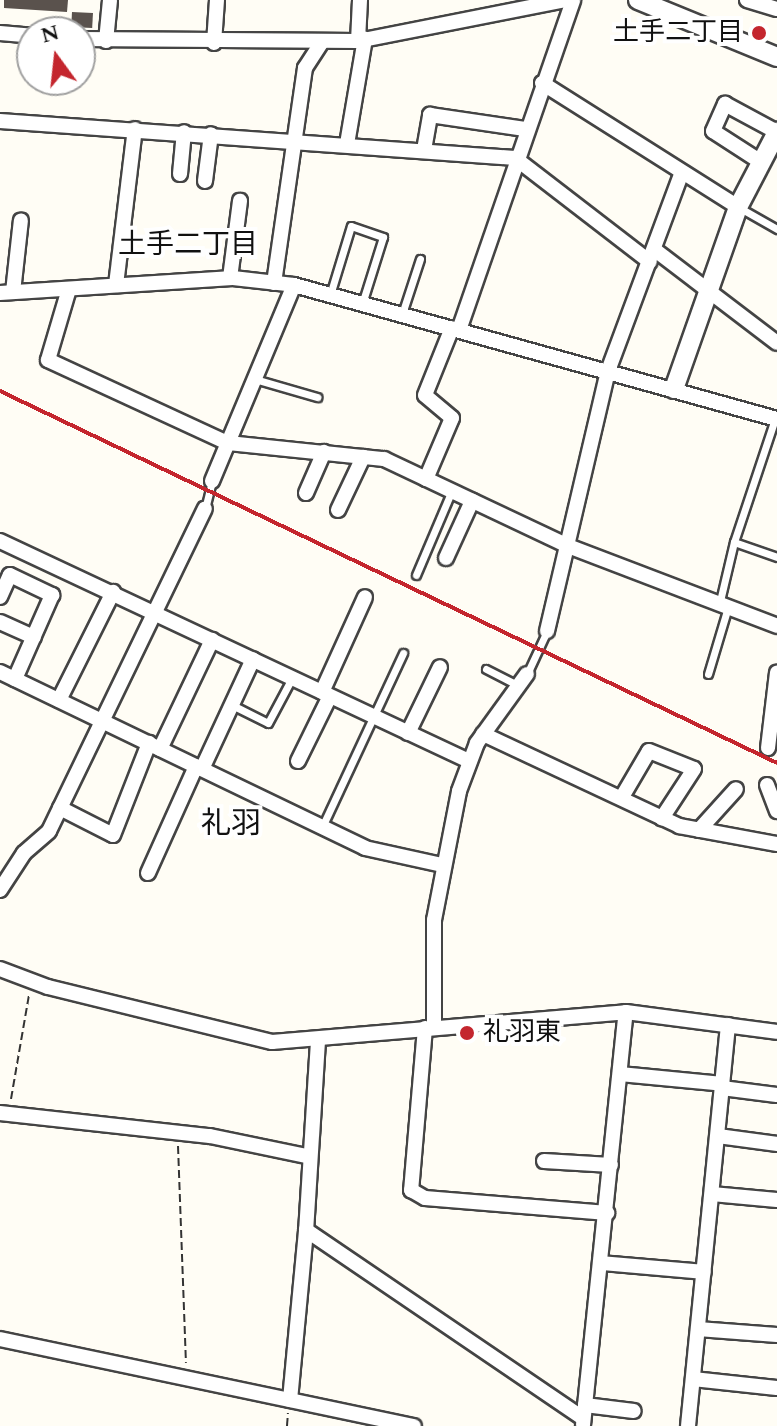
<!DOCTYPE html>
<meta charset="utf-8">
<style>
body{margin:0}
#map{position:relative;width:777px;height:1426px;overflow:hidden;background:#fffdf5;font-family:Spectral,"Noto Sans JP",serif}
div>[style]{position:absolute}
[style*='--x']{left:calc(var(--x)*1px);top:calc(var(--y)*1px);width:calc(var(--w)*1px);rotate:calc(var(--a)*1deg)}
.building>*{inset:0;background:#5a524d;transform-origin:0 0}
.path>*{height:2px;margin-top:-1px;transform-origin:0;background:repeating-linear-gradient(90deg,#333 0 8px,transparent 0 12px)}
.roads{filter:drop-shadow(2px 0 #444) drop-shadow(-2px 0 #444) drop-shadow(0 2px #444) drop-shadow(0 -2px #444)}
.service>*{height:7px;margin:-3.5px;padding:0 3.5px;transform-origin:3.5px;border-radius:3.5px;background:#fff}
.minor>*{height:14px;margin:-7px;padding:0 7px;transform-origin:7px;border-radius:7px;background:#fff}
.tertiary>*{height:18px;margin:-9px;padding:0 9px;transform-origin:9px;border-radius:9px;background:#fff}
.rail>*{height:4px;margin:-2px;padding:0 2px;transform-origin:2px;border-radius:2px;background:#c4262e}
.dots>*{width:22px;height:22px;translate:-50% -50%;box-sizing:border-box;border:4px solid #fff;border-radius:50%}
span{translate:-50% -50%;white-space:nowrap;text-align:center;line-height:1.15;-webkit-text-stroke:8px #fff;paint-order:stroke}
.poi-label{font-size:26px;color:#111}
.right{translate:-100% -50%;text-align:right}
.left{translate:0 -50%;text-align:left}
.neighbourhood-label{font-size:28px;color:#111}
.quarter-label{font-size:30px;color:#111}
.north{position:absolute;left:16px;top:16px;width:80px;height:80px;box-sizing:border-box;background:#fff;border:2px solid #a0a0a0;border-radius:50%;rotate:345deg;font-size:22px;font-weight:700;line-height:32px;text-align:center;color:#111}
.north::after{content:'';display:block;margin:auto;width:28px;height:36px;background:#c4262e;clip-path:polygon(50% 0,100% 100%,50% 72%,0 100%)}
</style>
<div id="map">
<div class="building">
<div style="clip-path:polygon(4px 0,68px 0,67px 12px,4px 8px)"></div>
<div style="left:72px;top:12px;width:21px;height:15px;rotate:3deg"></div>
</div>
<div class="path">
<div style="--x:11;--y:1099;--w:106;--a:-80.2"></div>
<div style="--x:178;--y:1146;--w:217;--a:87.9"></div>
<div style="--x:287;--y:1426;--w:13;--a:-86"></div>
</div>
<div class="roads">
<div class="service">
<div style="--x:740;--y:208;--w:43;--a:29.6"></div>
<div style="--x:330;--y:295;--w:72;--a:-73.1"></div>
<div style="--x:351;--y:226;--w:34;--a:19"></div>
<div style="--x:383;--y:237;--w:70;--a:107.4"></div>
<div style="--x:402;--y:314;--w:58;--a:-71.9"></div>
<div style="--x:255;--y:379;--w:65;--a:16.2"></div>
<div style="--x:205;--y:509;--w:29;--a:-76"></div>
<div style="--x:734;--y:542;--w:130;--a:-71.6"></div>
<div style="--x:416;--y:575;--w:92;--a:-67"></div>
<div style="--x:720;--y:601;--w:61;--a:-76.7"></div>
<div style="--x:734;--y:542;--w:46;--a:19.2"></div>
<div style="--x:486;--y:669;--w:36;--a:27"></div>
<div style="--x:527;--y:674;--w:47;--a:-65.1"></div>
<div style="--x:708;--y:674;--w:70;--a:-73.4"></div>
<div style="--x:232;--y:705;--w:40;--a:26.6"></div>
<div style="--x:268;--y:723;--w:51;--a:-61.9"></div>
<div style="--x:322;--y:827;--w:192;--a:-65"></div>
</div>
<div class="minor">
<div style="--x:747;--y:0;--w:31;--a:17"></div>
<div style="--x:0;--y:33;--w:32;--a:5"></div>
<div style="--x:80;--y:39;--w:278;--a:0.4"></div>
<div style="--x:358;--y:41;--w:211;--a:-11.2"></div>
<div style="--x:106;--y:41;--w:41;--a:-84.4"></div>
<div style="--x:358;--y:41;--w:41;--a:-87.2"></div>
<div style="--x:214;--y:43;--w:43;--a:-86"></div>
<div style="--x:542;--y:83;--w:232;--a:32.3"></div>
<div style="--x:0;--y:121;--w:516;--a:4.11"></div>
<div style="--x:515;--y:158;--w:170;--a:37.6"></div>
<div style="--x:347;--y:144;--w:107;--a:-80.3"></div>
<div style="--x:424;--y:150;--w:36;--a:-80"></div>
<div style="--x:430;--y:115;--w:96;--a:8.4"></div>
<div style="--x:761;--y:162;--w:57;--a:-147.1"></div>
<div style="--x:713;--y:131;--w:30;--a:-66"></div>
<div style="--x:725;--y:104;--w:59;--a:28.3"></div>
<div style="--x:180;--y:174;--w:42;--a:-84.6"></div>
<div style="--x:205;--y:181;--w:47;--a:-82.7"></div>
<div style="--x:655;--y:250;--w:153;--a:37.3"></div>
<div style="--x:230;--y:278;--w:78;--a:-82.6"></div>
<div style="--x:274;--y:283;--w:217;--a:-81.8"></div>
<div style="--x:305;--y:68;--w:31;--a:-57"></div>
<div style="--x:116;--y:285;--w:157;--a:-83.1"></div>
<div style="--x:69;--y:289;--w:74;--a:106.5"></div>
<div style="--x:48;--y:360;--w:198;--a:24.8"></div>
<div style="--x:228;--y:443;--w:157;--a:5.9"></div>
<div style="--x:384;--y:459;--w:204;--a:25.3"></div>
<div style="--x:568;--y:546;--w:224;--a:20.9"></div>
<div style="--x:13;--y:292;--w:72;--a:-83.7"></div>
<div style="--x:0;--y:293;--w:233;--a:-3.7"></div>
<div style="--x:233;--y:278;--w:61;--a:6.5"></div>
<div style="--x:294;--y:285;--w:501;--a:15.51"></div>
<div style="--x:459;--y:330;--w:349;--a:-70.9"></div>
<div style="--x:426;--y:479;--w:66;--a:-66.9"></div>
<div style="--x:452;--y:418;--w:35;--a:-140"></div>
<div style="--x:425;--y:395;--w:72;--a:-68.1"></div>
<div style="--x:212;--y:481;--w:212;--a:-67.3"></div>
<div style="--x:306;--y:493;--w:45;--a:-66.3"></div>
<div style="--x:338;--y:510;--w:59;--a:-64.7"></div>
<div style="--x:0;--y:541;--w:518;--a:25.13"></div>
<div style="--x:446;--y:558;--w:63;--a:-65.5"></div>
<div style="--x:0;--y:597;--w:24;--a:-66"></div>
<div style="--x:10;--y:575;--w:47;--a:25.5"></div>
<div style="--x:52;--y:595;--w:92;--a:113.8"></div>
<div style="--x:0;--y:622;--w:37;--a:24"></div>
<div style="--x:547;--y:631;--w:267;--a:-76.8"></div>
<div style="--x:608;--y:371;--w:212;--a:-69.6"></div>
<div style="--x:0;--y:672;--w:405;--a:25.7"></div>
<div style="--x:365;--y:848;--w:79;--a:12.4"></div>
<div style="--x:322;--y:692;--w:104;--a:-65.6"></div>
<div style="--x:59;--y:700;--w:121;--a:-63.4"></div>
<div style="--x:408;--y:733;--w:73;--a:-64.1"></div>
<div style="--x:483;--y:734;--w:217;--a:25.1"></div>
<div style="--x:679;--y:826;--w:100;--a:10.4"></div>
<div style="--x:768;--y:748;--w:76;--a:-83.2"></div>
<div style="--x:160;--y:749;--w:121;--a:-64.5"></div>
<div style="--x:298;--y:761;--w:72;--a:-63.8"></div>
<div style="--x:202;--y:769;--w:121;--a:-65.1"></div>
<div style="--x:767;--y:785;--w:28;--a:69"></div>
<div style="--x:622;--y:797;--w:53;--a:-59.6"></div>
<div style="--x:649;--y:751;--w:48;--a:21.8"></div>
<div style="--x:694;--y:769;--w:59;--a:123.1"></div>
<div style="--x:60;--y:808;--w:59;--a:27"></div>
<div style="--x:113;--y:835;--w:99;--a:-68.6"></div>
<div style="--x:699;--y:830;--w:55;--a:-47.9"></div>
<div style="--x:148;--y:873;--w:117;--a:-65.8"></div>
<div style="--x:0;--y:890;--w:44;--a:-57"></div>
<div style="--x:24;--y:853;--w:33;--a:-41"></div>
<div style="--x:49;--y:831;--w:358;--a:-64.2"></div>
<div style="--x:0;--y:969;--w:51;--a:20.6"></div>
<div style="--x:48;--y:987;--w:231;--a:13.8"></div>
<div style="--x:272;--y:1042;--w:355;--a:-4.8"></div>
<div style="--x:626;--y:1012;--w:152;--a:7.5"></div>
<div style="--x:434;--y:1027;--w:107;--a:-90"></div>
<div style="--x:434;--y:920;--w:131;--a:-79"></div>
<div style="--x:459;--y:791;--w:51;--a:-69.4"></div>
<div style="--x:477;--y:743;--w:85;--a:-54.1"></div>
<div style="--x:425;--y:1028;--w:163;--a:94.9"></div>
<div style="--x:411;--y:1190;--w:16;--a:30"></div>
<div style="--x:425;--y:1198;--w:183;--a:4.7"></div>
<div style="--x:318;--y:1041;--w:189;--a:93.6"></div>
<div style="--x:306;--y:1230;--w:335;--a:34.2"></div>
<div style="--x:620;--y:1074;--w:103;--a:5.5"></div>
<div style="--x:722;--y:1088;--w:55;--a:7.3"></div>
<div style="--x:0;--y:1113;--w:211;--a:6.3"></div>
<div style="--x:210;--y:1136;--w:99;--a:11.7"></div>
<div style="--x:718;--y:1136;--w:60;--a:7.7"></div>
<div style="--x:544;--y:1161;--w:67;--a:3.4"></div>
<div style="--x:712;--y:1194;--w:65;--a:5.3"></div>
<div style="--x:601;--y:1263;--w:103;--a:5"></div>
<div style="--x:698;--y:1329;--w:79;--a:4.3"></div>
<div style="--x:0;--y:1339;--w:423;--a:11.9"></div>
<div style="--x:693;--y:1379;--w:84;--a:6.1"></div>
<div style="--x:290;--y:1400;--w:171;--a:-84.6"></div>
<div style="--x:585;--y:1405;--w:49;--a:7"></div>
<div style="--x:583;--y:1425;--w:415;--a:-84.1"></div>
<div style="--x:688;--y:1426;--w:403;--a:-84.3"></div>
</div>
<div class="tertiary">
<div style="--x:638;--y:0;--w:150;--a:22.3"></div>
<div style="--x:674;--y:389;--w:193;--a:-70.6"></div>
<div style="--x:738;--y:207;--w:85;--a:-62.5"></div>
</div>
</div>
<div class="rail">
<div style="--x:0;--y:391;--w:861;--a:25.58"></div>
</div>
<div class="dots">
<div style="left:759px;top:33px;background:#c4262e"></div>
<div style="left:467px;top:1033px;background:#c4262e"></div>
</div>
<div class="poi-label">
<span class="right" style="left:743px;top:33px">土手二丁目</span>
<span class="left" style="left:483px;top:1033px">礼羽東</span>
</div>
<div class="neighbourhood-label">
<span style="left:188px;top:245px">土手二丁目</span>
</div>
<div class="quarter-label">
<span style="left:231px;top:824px">礼羽</span>
</div>
<div class="north">N</div>
</div>
